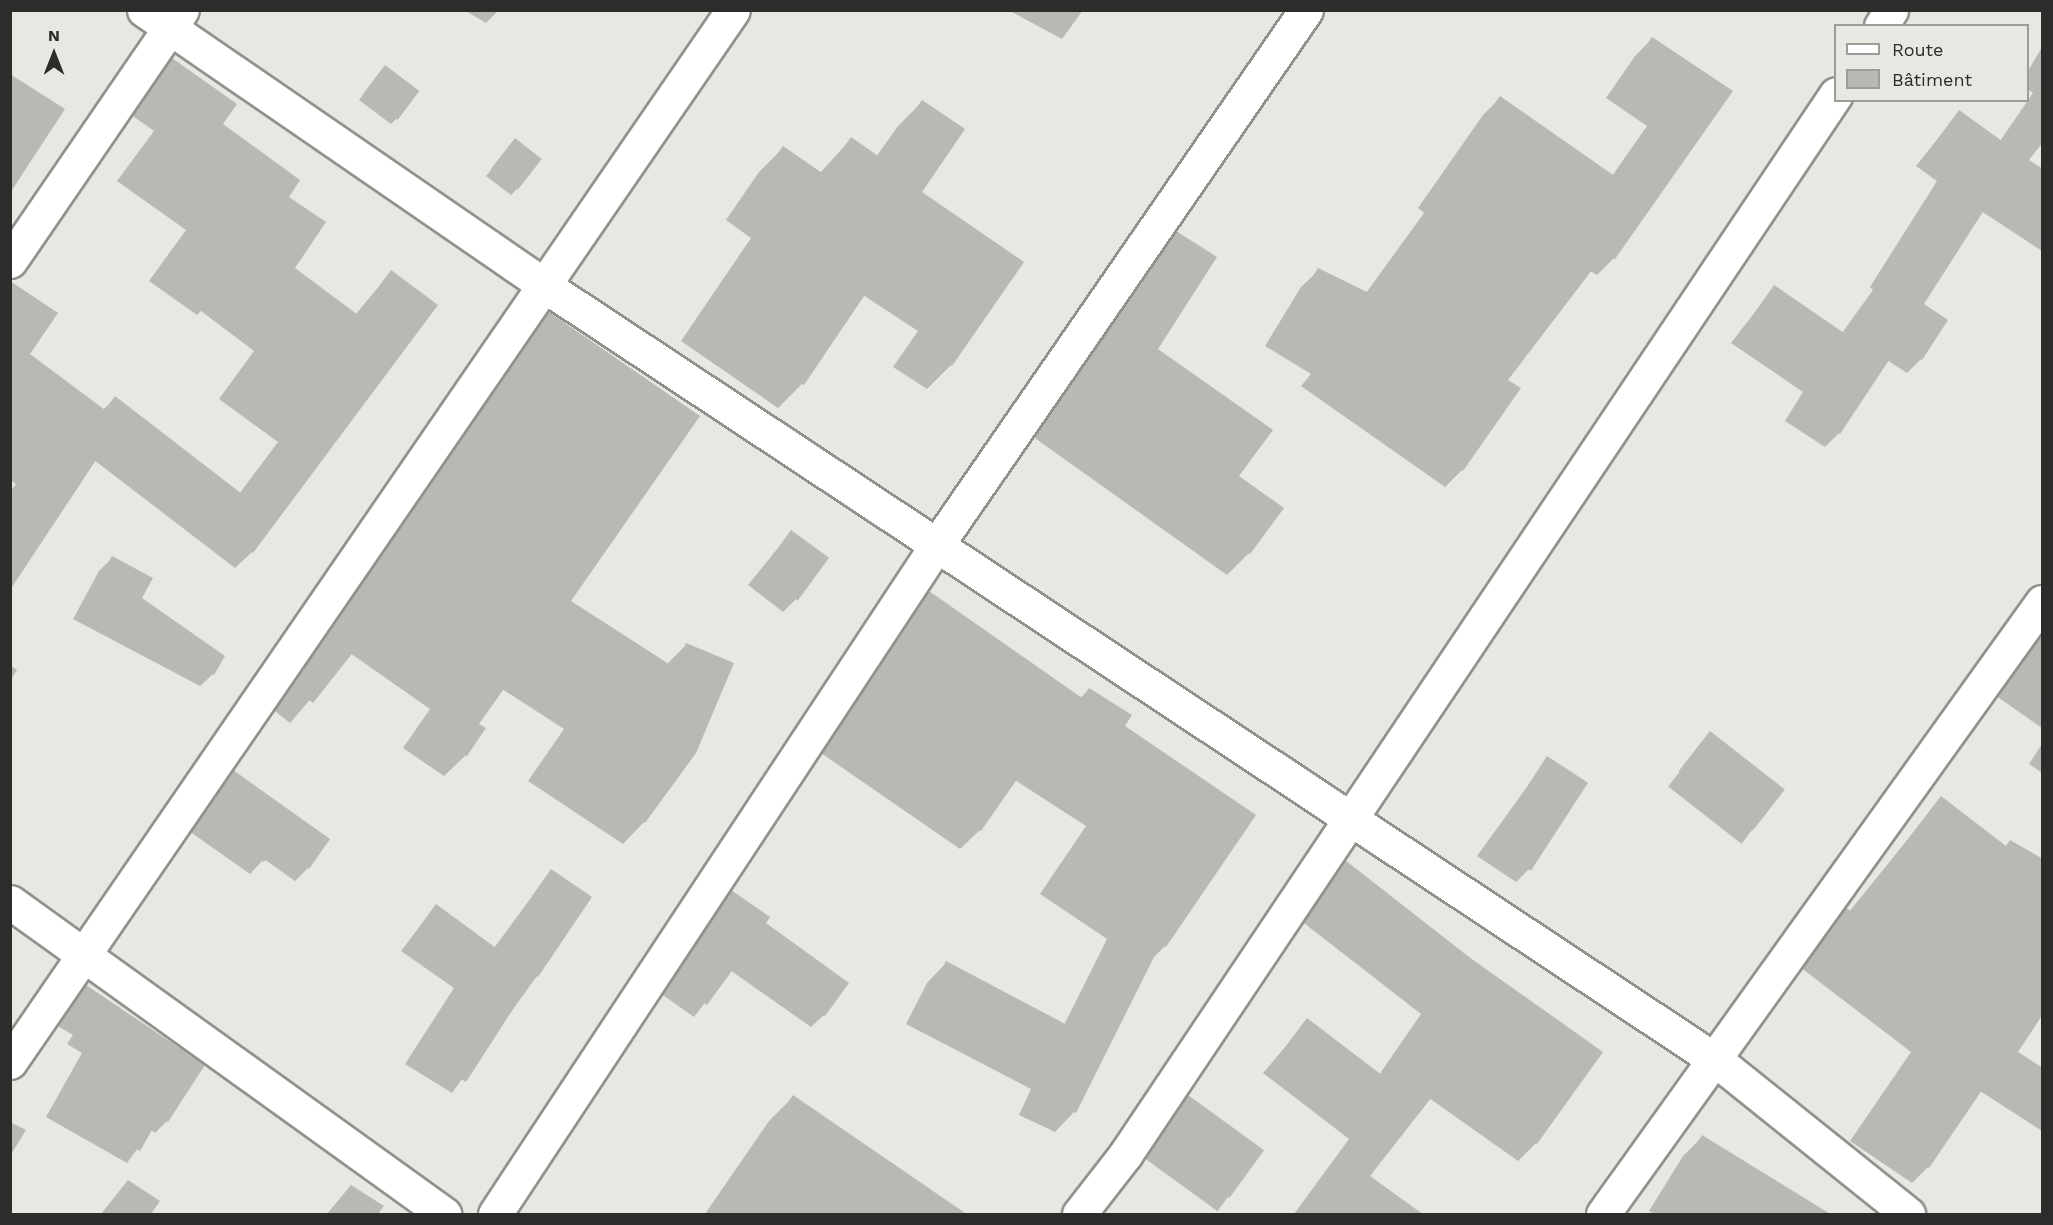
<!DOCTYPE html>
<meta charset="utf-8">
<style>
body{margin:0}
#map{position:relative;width:2053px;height:1225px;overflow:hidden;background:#e8e7e1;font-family:"Work Sans",sans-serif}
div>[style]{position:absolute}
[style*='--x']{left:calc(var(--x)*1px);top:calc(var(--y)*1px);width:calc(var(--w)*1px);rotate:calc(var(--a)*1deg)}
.shadow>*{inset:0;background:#0003;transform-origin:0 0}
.building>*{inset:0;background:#b9b8b3;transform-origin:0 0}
.roads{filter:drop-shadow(2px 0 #92928d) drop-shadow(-2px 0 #92928d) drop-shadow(0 2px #92928d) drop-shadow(0 -2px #92928d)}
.minor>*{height:33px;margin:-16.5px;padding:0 16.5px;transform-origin:16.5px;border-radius:16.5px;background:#fff}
span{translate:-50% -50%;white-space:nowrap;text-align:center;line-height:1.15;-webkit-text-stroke:6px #e8e7e1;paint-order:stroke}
.frame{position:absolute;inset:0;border:12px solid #2c2c2a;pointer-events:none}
.legend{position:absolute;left:1834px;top:24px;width:195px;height:78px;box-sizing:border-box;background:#e8e7e1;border:2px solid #9d9c98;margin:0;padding:8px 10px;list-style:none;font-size:18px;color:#2c2c2a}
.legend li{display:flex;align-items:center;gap:12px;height:30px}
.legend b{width:30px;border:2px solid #9d9c98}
.north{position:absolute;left:24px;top:24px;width:60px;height:60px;-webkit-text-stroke:4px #e8e7e1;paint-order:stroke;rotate:0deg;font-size:16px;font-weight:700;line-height:24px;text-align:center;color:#2c2c2a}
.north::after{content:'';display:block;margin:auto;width:21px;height:27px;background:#2c2c2a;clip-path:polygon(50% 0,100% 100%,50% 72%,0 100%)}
</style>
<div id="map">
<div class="shadow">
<div style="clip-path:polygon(464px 10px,499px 10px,486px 23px)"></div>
<div style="clip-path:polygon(1008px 10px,1083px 10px,1062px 39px)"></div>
<div style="clip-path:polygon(1652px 39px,1731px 92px,1614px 258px,1597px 275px,1590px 271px,1506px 380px,1462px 470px,1445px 487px,1301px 386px,1311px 374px,1265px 346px,1301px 287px,1319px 270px,1366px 293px,1424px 213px,1418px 208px,1483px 115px,1500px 98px,1612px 176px,1647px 126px,1606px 98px,1635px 56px)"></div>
<div style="clip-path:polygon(2042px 47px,2042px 141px,2027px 160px,2042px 171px,2042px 251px,1981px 211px,1922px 304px,1946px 320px,1921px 359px,1907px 373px,1887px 360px,1839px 433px,1825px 447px,1785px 421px,1803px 392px,1731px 343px,1775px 286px,1842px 333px,1873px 290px,1870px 287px,1937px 181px,1916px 166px,1959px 112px,2000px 141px,2033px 93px,2028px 89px,2028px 71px)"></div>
<div style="clip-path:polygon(172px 60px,220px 125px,286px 197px,293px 268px,355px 315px,391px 272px,252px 552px,235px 568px,94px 460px,10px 587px,10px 492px,16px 484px,10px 480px,10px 283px,28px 354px,103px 410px,115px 398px,239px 494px,278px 442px,219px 399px,254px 351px,201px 311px,197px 315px,149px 281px,186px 230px,117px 181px,154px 131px,130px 114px)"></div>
<div style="clip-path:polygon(379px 73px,397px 118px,391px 124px,359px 100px)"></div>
<div style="clip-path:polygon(922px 102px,919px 193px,1022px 262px,951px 365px,927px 389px,893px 367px,918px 331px,863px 295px,802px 384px,778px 408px,681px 341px,751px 238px,726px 220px,759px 172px,783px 148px,820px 173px,851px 139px,876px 157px,898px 126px)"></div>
<div style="clip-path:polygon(515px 140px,517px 189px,511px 195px,486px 176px)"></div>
<div style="clip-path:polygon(1176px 233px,1156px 349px,1237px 477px,1249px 553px,1227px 575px,1032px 436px,1154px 256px)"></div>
<div style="clip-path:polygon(549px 313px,569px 602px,667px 664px,686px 645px,644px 822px,623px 844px,528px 781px,564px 729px,502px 689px,477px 724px,466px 755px,444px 776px,403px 748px,430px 709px,350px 653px,290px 723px,271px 708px,527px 335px)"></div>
<div style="clip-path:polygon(791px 532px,796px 599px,783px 612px,748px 585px)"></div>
<div style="clip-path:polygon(112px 558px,140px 599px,213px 674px,200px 686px,73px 619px,99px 571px)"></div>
<div style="clip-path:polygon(929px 593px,1080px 698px,1089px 690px,1123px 727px,1165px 946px,1150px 961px,1074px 1112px,1055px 1132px,1019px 1115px,1031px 1089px,906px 1024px,927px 983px,946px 963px,1064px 1025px,1107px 939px,1040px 894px,1086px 826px,1015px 780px,980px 830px,960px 849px,818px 751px,910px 612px)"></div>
<div style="clip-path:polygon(2040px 640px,2042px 641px,2042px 728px,1995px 695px)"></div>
<div style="clip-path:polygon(10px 665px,17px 670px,10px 681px)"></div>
<div style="left:1710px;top:733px;width:93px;height:68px;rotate:38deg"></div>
<div style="clip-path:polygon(2042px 744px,2042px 773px,2029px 764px)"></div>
<div style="clip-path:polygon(1548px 758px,1529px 869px,1516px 882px,1477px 856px)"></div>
<div style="clip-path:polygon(234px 772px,308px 868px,295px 881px,264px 859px,250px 874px,189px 831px)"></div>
<div style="clip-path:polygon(1941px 798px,2005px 847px,2010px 842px,2016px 1053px,2042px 1070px,2042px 1131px,1980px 1091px,1928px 1167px,1912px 1183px,1850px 1141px,1911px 1052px,1800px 967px,1830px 926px,1846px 910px,1849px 912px)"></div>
<div style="clip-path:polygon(1345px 862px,1468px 958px,1536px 1143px,1518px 1161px,1429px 1098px,1368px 1176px,1422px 1214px,1294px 1214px,1349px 1139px,1263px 1073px,1308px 1020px,1379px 1075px,1421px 1014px,1300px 920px,1327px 880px)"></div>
<div style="clip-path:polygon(551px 871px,537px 976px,452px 1093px,405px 1064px,454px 988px,401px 951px,436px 906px,494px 948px)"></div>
<div style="clip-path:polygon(731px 892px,763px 923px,824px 1015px,811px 1027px,730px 970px,694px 1017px,660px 993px,719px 905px)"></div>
<div style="clip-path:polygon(86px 987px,167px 1121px,155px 1133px,151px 1130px,127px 1163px,46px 1117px,82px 1053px,67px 1044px,73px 1035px,56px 1025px)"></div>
<div style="clip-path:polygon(793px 1097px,947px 1214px,705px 1214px,769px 1121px)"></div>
<div style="left:1188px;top:1097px;width:91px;height:75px;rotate:36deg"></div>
<div style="clip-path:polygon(10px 1122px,26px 1130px,10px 1156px)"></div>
<div style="clip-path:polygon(1702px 1137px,1799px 1214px,1655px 1214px,1649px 1211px,1683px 1156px)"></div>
<div style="clip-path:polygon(128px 1180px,160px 1201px,151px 1214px,101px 1214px)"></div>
<div style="clip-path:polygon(351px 1185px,384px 1206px,378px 1214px,327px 1214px)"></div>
</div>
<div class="building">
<div style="clip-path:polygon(1652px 37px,1733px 91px,1615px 259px,1605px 253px,1508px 380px,1521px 388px,1463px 471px,1317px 368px,1327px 356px,1281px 328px,1318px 268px,1369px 293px,1440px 195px,1434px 190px,1500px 96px,1616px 177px,1663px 108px,1622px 80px)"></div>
<div style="clip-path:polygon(172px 58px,237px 104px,223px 124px,300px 180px,289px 197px,326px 222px,295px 268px,358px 315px,391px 270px,438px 305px,253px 553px,108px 442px,10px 590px,10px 498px,31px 467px,10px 452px,10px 281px,58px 313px,30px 354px,105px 410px,115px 396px,242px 494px,294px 425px,234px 381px,269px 334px,218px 295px,215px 300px,165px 264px,201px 213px,133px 164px,170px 113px,145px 96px)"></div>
<div style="left:385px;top:65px;width:43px;height:36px;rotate:37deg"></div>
<div style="clip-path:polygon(10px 74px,65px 109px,10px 193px)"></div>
<div style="clip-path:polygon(2043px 83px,2043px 142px,2029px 160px,2043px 169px,2043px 230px,1993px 196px,1924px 304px,1948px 320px,1922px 360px,1899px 345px,1840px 434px,1798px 407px,1816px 377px,1744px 328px,1774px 285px,1844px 333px,1886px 275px,1883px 273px,1950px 166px,1929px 151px,1959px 110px,2002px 141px)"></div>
<div style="clip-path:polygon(922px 100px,965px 129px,922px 192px,1024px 262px,952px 366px,916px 342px,941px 307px,883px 268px,804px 385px,703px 317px,774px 213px,749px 196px,783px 146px,825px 175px,851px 137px,881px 158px)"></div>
<div style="left:515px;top:138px;width:34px;height:39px;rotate:38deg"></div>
<div style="clip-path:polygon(1176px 231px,1217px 257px,1158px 349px,1273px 430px,1239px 476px,1284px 508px,1250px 554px,1053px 413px)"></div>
<div style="clip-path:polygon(549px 312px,700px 416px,571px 601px,675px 668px,686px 643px,734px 663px,696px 753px,645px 823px,549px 759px,585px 707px,520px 666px,479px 724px,486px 728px,467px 756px,423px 726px,450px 687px,370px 631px,313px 703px,291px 686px)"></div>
<div style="left:791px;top:530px;width:47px;height:53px;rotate:36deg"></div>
<div style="clip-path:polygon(112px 556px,153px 578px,142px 598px,225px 656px,214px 675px,84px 606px)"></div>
<div style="clip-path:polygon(929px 591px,1082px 698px,1089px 688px,1132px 715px,1125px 726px,1256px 815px,1166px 947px,1161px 943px,1076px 1113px,1037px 1095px,1050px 1070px,924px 1004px,946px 961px,1071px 1027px,1125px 919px,1059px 873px,1105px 806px,1031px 759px,981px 831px,837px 730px)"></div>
<div style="clip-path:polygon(2043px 633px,2043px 701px,2010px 678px)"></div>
<div style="left:1710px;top:731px;width:95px;height:51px;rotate:38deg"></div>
<div style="left:1547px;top:756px;width:49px;height:105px;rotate:33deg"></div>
<div style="clip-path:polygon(233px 770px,330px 839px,309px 869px,276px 845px,264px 862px,201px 818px)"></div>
<div style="clip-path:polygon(1941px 796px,2006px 846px,2010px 840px,2043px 859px,2043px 1014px,2018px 1052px,2043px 1068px,2043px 1105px,1993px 1074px,1929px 1168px,1865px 1124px,1926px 1035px,1815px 950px,1846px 908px,1852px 912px)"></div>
<div style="clip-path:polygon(1345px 860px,1469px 957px,1603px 1052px,1537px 1144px,1446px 1079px,1370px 1176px,1424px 1215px,1298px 1215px,1366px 1120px,1280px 1054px,1307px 1018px,1383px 1076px,1438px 996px,1317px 902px)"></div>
<div style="clip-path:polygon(551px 869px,592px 897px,538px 977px,535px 975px,466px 1082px,416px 1051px,465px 975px,412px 937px,436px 904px,496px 948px)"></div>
<div style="clip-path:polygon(731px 890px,770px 917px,766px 923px,849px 983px,825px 1016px,742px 957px,707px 1005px,672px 980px)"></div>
<div style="clip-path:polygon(86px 985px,205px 1065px,168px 1122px,160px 1116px,140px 1151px,57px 1104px,93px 1040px,78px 1031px,84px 1022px,67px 1012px)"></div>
<div style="clip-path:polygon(793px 1095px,968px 1215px,711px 1215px)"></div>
<div style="left:1188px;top:1095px;width:94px;height:59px;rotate:36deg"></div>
<div style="clip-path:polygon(1702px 1135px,1832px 1215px,1704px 1215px,1667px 1192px)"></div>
</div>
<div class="roads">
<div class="minor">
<div style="--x:144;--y:10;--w:487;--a:34.5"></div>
<div style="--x:545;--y:286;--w:1405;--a:33.48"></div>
<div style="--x:1717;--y:1061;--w:245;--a:38.7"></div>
<div style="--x:1881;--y:26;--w:19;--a:-58"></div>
<div style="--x:10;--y:261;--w:304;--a:-55.6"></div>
<div style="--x:10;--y:902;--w:535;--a:35.71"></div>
<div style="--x:10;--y:1062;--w:1276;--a:-55.5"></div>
<div style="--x:495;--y:1214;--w:800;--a:-56.57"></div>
<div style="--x:936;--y:546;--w:651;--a:-55.38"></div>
<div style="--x:1079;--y:1214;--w:75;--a:-52.1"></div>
<div style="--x:1125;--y:1155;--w:1277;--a:-56.17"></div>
<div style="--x:1603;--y:1214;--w:753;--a:-54.35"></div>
</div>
</div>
<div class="frame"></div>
<ul class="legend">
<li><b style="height:8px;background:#fff"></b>Route</li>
<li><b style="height:16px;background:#b9b8b3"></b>Bâtiment</li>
</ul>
<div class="north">N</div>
</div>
